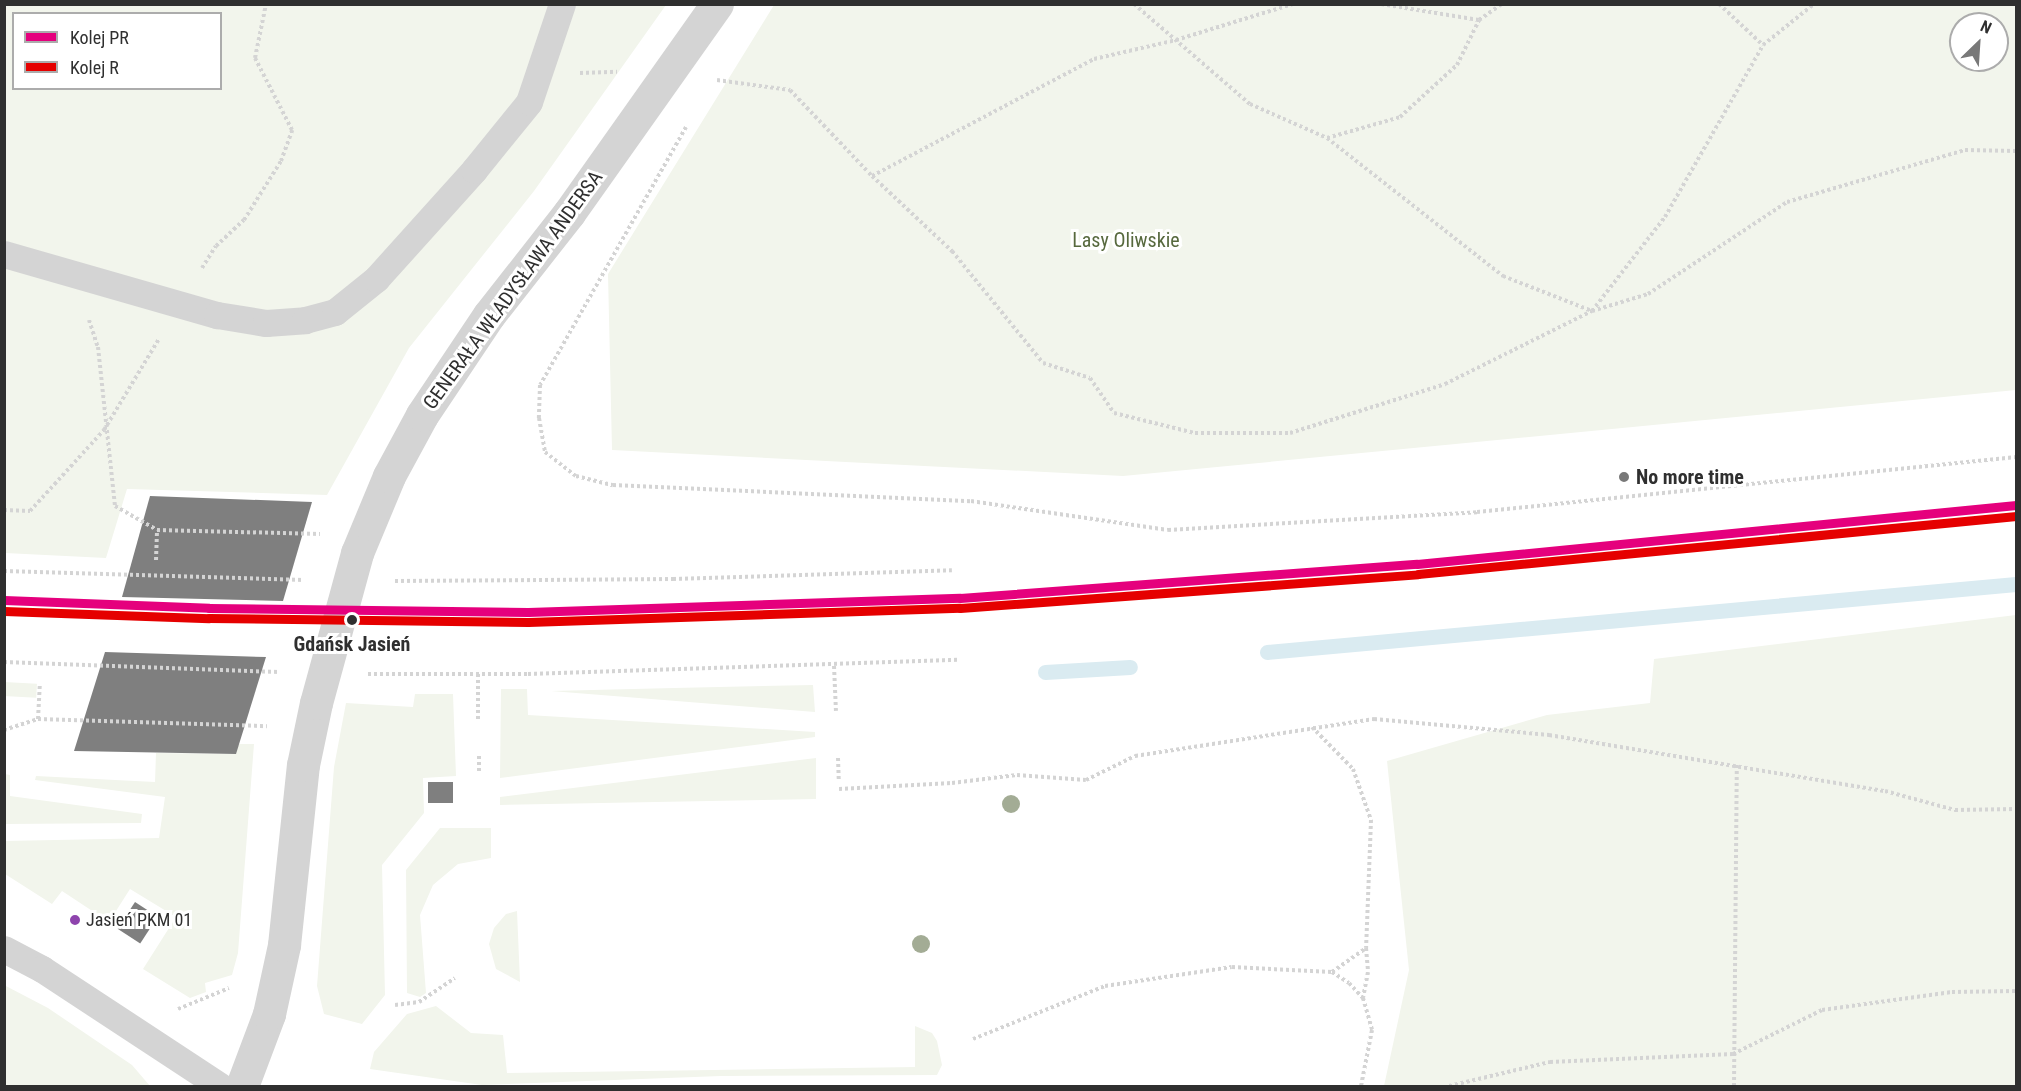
<!DOCTYPE html>
<meta charset="utf-8">
<style>
body{margin:0}
#map{position:relative;width:2021px;height:1091px;overflow:hidden;background:#fff;font-family:"Roboto Condensed",sans-serif}
div>[style]{position:absolute}
[style*='--x']{left:calc(var(--x)*1px);top:calc(var(--y)*1px);width:calc(var(--w)*1px);rotate:calc(var(--a)*1deg)}
.green>*{inset:0;background:#f2f5ec;transform-origin:0 0}
.stream>*{height:15px;margin:-7.5px;padding:0 7.5px;transform-origin:7.5px;border-radius:7.5px;background:#daebf1}
.building>*{inset:0;background:#7f7f7f;transform-origin:0 0}
.path>*{height:4px;margin-top:-2px;transform-origin:0;background:repeating-linear-gradient(90deg,#d4d4d4 0 3px,transparent 0 6px)}
.lane>*{height:27px;margin:-13.5px;padding:0 13.5px;transform-origin:13.5px;border-radius:13.5px;background:#d4d4d4}
.street>*{height:33px;margin:-16.5px;padding:0 16.5px;transform-origin:16.5px;border-radius:16.5px;background:#d4d4d4}
.street-bridge>*{height:33px;margin:-16.5px;padding:0 16.5px;transform-origin:16.5px;border-radius:16.5px;background:#d4d4d4}
.rail-1>*{height:9px;margin:-4.5px;padding:0 4.5px;transform-origin:4.5px;border-radius:4.5px;background:#e5007d}
.rail-2>*{height:9px;margin:-4.5px;padding:0 4.5px;transform-origin:4.5px;border-radius:4.5px;background:#e50000}
.trees>*{width:18px;height:18px;margin:-9px;border-radius:50%;background:#a3ac95}
.dots>*{width:16px;height:16px;translate:-50% -50%;box-sizing:border-box;border:3px solid #fff;border-radius:50%}
span{translate:-50% -50%;white-space:nowrap;text-align:center;line-height:1.15;-webkit-text-stroke:6px #fff;paint-order:stroke}
.bus-label{font-size:18px;color:#2f2f2f}
.left{translate:0 -50%;text-align:left}
.park-label{font-size:20px;color:#57693e}
.street-label{font-size:20px;color:#2f2f2f}
.poi-label{font-size:20px;color:#2f2f2f;font-weight:700}
.stop-label{font-size:20px;color:#2f2f2f;font-weight:700}
.frame{position:absolute;inset:0;border:6px solid #2f2f2f;pointer-events:none}
.legend{position:absolute;left:12px;top:12px;width:210px;height:78px;box-sizing:border-box;background:#fff;border:2px solid #acacac;margin:0;padding:8px 10px;list-style:none;font-size:18px;color:#2f2f2f}
.legend li{display:flex;align-items:center;gap:12px;height:30px}
.legend b{width:30px;border:2px solid #acacac}
.north{position:absolute;left:1949px;top:12px;width:60px;height:60px;box-sizing:border-box;background:#fff;border:2px solid #acacac;border-radius:50%;rotate:25deg;font-size:16px;font-weight:700;line-height:24px;text-align:center;color:#2f2f2f}
.north::after{content:'';display:block;margin:auto;width:21px;height:27px;background:#787878;clip-path:polygon(50% 0,100% 100%,50% 72%,0 100%)}
</style>
<div id="map">
<div class="green">
<div style="clip-path:polygon(evenodd,4px 5px,666px 5px,534px 191px,409px 348px,327px 495px,127px 489px,106px 558px,5px 553px,4px 5px,14px 14px,220px 14px,220px 88px,14px 88px,14px 14px)"></div>
<div style="clip-path:polygon(evenodd,774px 5px,2016px 5px,2016px 390px,1123px 476px,612px 450px,608px 274px,774px 5px,1961px 24px,1997px 24px,1997px 60px,1961px 60px,1961px 24px)"></div>
<div style="clip-path:polygon(2016px 615px,2016px 1086px,1384px 1086px,1409px 970px,1387px 761px,1547px 715px,1650px 703px,1654px 659px)"></div>
<div style="left:4px;top:682px;width:33px;height:14px;rotate:3deg"></div>
<div style="clip-path:polygon(813px 685px,815px 712px,551px 691px,674px 688px)"></div>
<div style="clip-path:polygon(501px 689px,527px 689px,528px 715px,815px 732px,815px 737px,500px 778px)"></div>
<div style="clip-path:polygon(415px 694px,453px 694px,456px 776px,423px 778px,424px 813px,382px 865px,385px 995px,362px 1024px,324px 1014px,317px 986px,334px 767px,346px 703px,413px 707px)"></div>
<div style="clip-path:polygon(239px 744px,254px 744px,238px 953px,232px 975px,205px 983px,206px 992px,190px 998px,143px 969px,176px 917px,130px 889px,109px 922px,62px 891px,52px 904px,5px 874px,4px 841px,159px 838px,165px 797px,35px 780px,36px 776px,155px 782px,156px 753px,235px 754px)"></div>
<div style="clip-path:polygon(816px 758px,816px 799px,500px 805px,500px 797px)"></div>
<div style="clip-path:polygon(5px 774px,10px 775px,10px 796px,142px 814px,141px 823px,5px 824px)"></div>
<div style="clip-path:polygon(440px 828px,491px 828px,491px 858px,458px 864px,433px 885px,420px 915px,426px 993px,420px 997px,407px 993px,406px 870px)"></div>
<div style="clip-path:polygon(517px 911px,520px 982px,496px 969px,489px 944px,494px 928px,506px 914px)"></div>
<div style="clip-path:polygon(4px 985px,48px 1008px,132px 1065px,150px 1086px,5px 1086px)"></div>
<div style="clip-path:polygon(436px 1006px,471px 1033px,503px 1035px,507px 1073px,915px 1067px,915px 1026px,932px 1033px,937px 1041px,942px 1065px,937px 1075px,721px 1076px,482px 1085px,370px 1069px,374px 1052px,407px 1014px)"></div>
</div>
<div class="stream">
<div style="--x:1267;--y:652;--w:752;--a:-5.19"></div>
<div style="--x:1045;--y:672;--w:85;--a:-3.4"></div>
</div>
<div class="building">
<div style="clip-path:polygon(150px 496px,312px 502px,283px 601px,122px 597px)"></div>
<div style="clip-path:polygon(105px 652px,266px 657px,236px 754px,74px 751px)"></div>
<div style="left:428px;top:782px;width:25px;height:21px"></div>
<div style="left:135px;top:902px;width:27px;height:32px;rotate:33deg"></div>
</div>
<div class="path">
<div style="--x:1134;--y:4;--w:153;--a:40.8"></div>
<div style="--x:1250;--y:104;--w:84;--a:23.8"></div>
<div style="--x:1327;--y:138;--w:224;--a:38.1"></div>
<div style="--x:1503;--y:276;--w:96;--a:21.5"></div>
<div style="--x:1592;--y:311;--w:59;--a:-16.9"></div>
<div style="--x:1648;--y:294;--w:167;--a:-33.5"></div>
<div style="--x:1787;--y:202;--w:185;--a:-16.3"></div>
<div style="--x:1965;--y:150;--w:51;--a:1.1"></div>
<div style="--x:1381;--y:4;--w:99;--a:9.3"></div>
<div style="--x:1479;--y:20;--w:28;--a:-35"></div>
<div style="--x:1719;--y:4;--w:60;--a:43"></div>
<div style="--x:580;--y:73;--w:37;--a:-2"></div>
<div style="--x:717;--y:80;--w:74;--a:7.8"></div>
<div style="--x:790;--y:90;--w:119;--a:46.4"></div>
<div style="--x:872;--y:176;--w:110;--a:43.2"></div>
<div style="--x:952;--y:251;--w:144;--a:50.9"></div>
<div style="--x:1043;--y:363;--w:49;--a:17.7"></div>
<div style="--x:1090;--y:378;--w:42;--a:55.6"></div>
<div style="--x:1114;--y:413;--w:83;--a:13.9"></div>
<div style="--x:1195;--y:433;--w:95;--a:0"></div>
<div style="--x:1290;--y:433;--w:163;--a:-17.5"></div>
<div style="--x:1445;--y:384;--w:164;--a:-26.4"></div>
<div style="--x:1592;--y:311;--w:119;--a:-52.2"></div>
<div style="--x:1665;--y:217;--w:198;--a:-60.3"></div>
<div style="--x:1763;--y:45;--w:65;--a:-38.8"></div>
<div style="--x:686;--y:127;--w:296;--a:119.5"></div>
<div style="--x:540;--y:385;--w:33;--a:92"></div>
<div style="--x:539;--y:418;--w:35;--a:80"></div>
<div style="--x:545;--y:452;--w:39;--a:38"></div>
<div style="--x:576;--y:476;--w:38;--a:14"></div>
<div style="--x:613;--y:485;--w:358;--a:2.6"></div>
<div style="--x:971;--y:501;--w:199;--a:8.4"></div>
<div style="--x:1168;--y:530;--w:310;--a:-3.3"></div>
<div style="--x:1477;--y:512;--w:542;--a:-5.83"></div>
<div style="--x:1327;--y:138;--w:76;--a:-16"></div>
<div style="--x:1400;--y:117;--w:77;--a:-42.4"></div>
<div style="--x:1457;--y:65;--w:50;--a:-63.9"></div>
<div style="--x:872;--y:176;--w:251;--a:-27.8"></div>
<div style="--x:1094;--y:59;--w:84;--a:-13"></div>
<div style="--x:1176;--y:40;--w:122;--a:-17.1"></div>
<div style="--x:202;--y:268;--w:26;--a:-58"></div>
<div style="--x:216;--y:246;--w:38;--a:-43"></div>
<div style="--x:244;--y:220;--w:70;--a:-57.9"></div>
<div style="--x:281;--y:161;--w:33;--a:-70"></div>
<div style="--x:292;--y:130;--w:81;--a:-117.2"></div>
<div style="--x:255;--y:58;--w:55;--a:-78.5"></div>
<div style="--x:89;--y:320;--w:28;--a:72"></div>
<div style="--x:98;--y:347;--w:160;--a:83.9"></div>
<div style="--x:115;--y:506;--w:48;--a:29.7"></div>
<div style="--x:157;--y:530;--w:163;--a:1.4"></div>
<div style="--x:4;--y:510;--w:26;--a:2"></div>
<div style="--x:30;--y:511;--w:110;--a:-47.6"></div>
<div style="--x:104;--y:430;--w:106;--a:-58.9"></div>
<div style="--x:156;--y:560;--w:30;--a:-88"></div>
<div style="--x:4;--y:571;--w:300;--a:1.7"></div>
<div style="--x:395;--y:581;--w:278;--a:-0.4"></div>
<div style="--x:673;--y:579;--w:279;--a:-1.8"></div>
<div style="--x:4;--y:662;--w:276;--a:2.1"></div>
<div style="--x:834;--y:666;--w:45;--a:87.5"></div>
<div style="--x:368;--y:674;--w:160;--a:0"></div>
<div style="--x:528;--y:674;--w:430;--a:-1.9"></div>
<div style="--x:478;--y:674;--w:45;--a:90"></div>
<div style="--x:38;--y:719;--w:35;--a:-87"></div>
<div style="--x:1312;--y:727;--w:59;--a:45.7"></div>
<div style="--x:1353;--y:769;--w:54;--a:70.6"></div>
<div style="--x:1371;--y:820;--w:128;--a:92.2"></div>
<div style="--x:1366;--y:948;--w:24;--a:85"></div>
<div style="--x:1368;--y:972;--w:26;--a:101"></div>
<div style="--x:1363;--y:998;--w:33;--a:74"></div>
<div style="--x:1372;--y:1030;--w:57;--a:101.1"></div>
<div style="--x:4;--y:730;--w:36;--a:-18"></div>
<div style="--x:38;--y:719;--w:229;--a:1.8"></div>
<div style="--x:479;--y:756;--w:18;--a:90"></div>
<div style="--x:838;--y:758;--w:24;--a:88"></div>
<div style="--x:839;--y:789;--w:113;--a:-3"></div>
<div style="--x:952;--y:783;--w:65;--a:-7"></div>
<div style="--x:1017;--y:775;--w:69;--a:4.1"></div>
<div style="--x:1086;--y:780;--w:55;--a:-26.1"></div>
<div style="--x:1135;--y:756;--w:242;--a:-8.8"></div>
<div style="--x:1374;--y:719;--w:176;--a:5.2"></div>
<div style="--x:1549;--y:735;--w:341;--a:9.5"></div>
<div style="--x:1885;--y:791;--w:73;--a:15.2"></div>
<div style="--x:1955;--y:810;--w:61;--a:-0.9"></div>
<div style="--x:1332;--y:972;--w:20;--a:33"></div>
<div style="--x:1349;--y:983;--w:21;--a:47"></div>
<div style="--x:395;--y:1005;--w:24;--a:-7"></div>
<div style="--x:419;--y:1002;--w:43;--a:-33.7"></div>
<div style="--x:178;--y:1009;--w:55;--a:-22.4"></div>
<div style="--x:973;--y:1039;--w:142;--a:-21.9"></div>
<div style="--x:1105;--y:986;--w:128;--a:-8.5"></div>
<div style="--x:1232;--y:967;--w:100;--a:2.9"></div>
<div style="--x:1332;--y:972;--w:42;--a:-35.2"></div>
<div style="--x:1449;--y:1086;--w:104;--a:-13.4"></div>
<div style="--x:1550;--y:1062;--w:183;--a:-2.5"></div>
<div style="--x:1733;--y:1054;--w:99;--a:-26.3"></div>
<div style="--x:1822;--y:1010;--w:131;--a:-7.9"></div>
<div style="--x:1952;--y:992;--w:64;--a:-0.9"></div>
<div style="--x:1734;--y:1086;--w:321;--a:-89.5"></div>
</div>
<div class="lane">
<div style="--x:4;--y:254;--w:222;--a:16"></div>
<div style="--x:217;--y:315;--w:50;--a:9.3"></div>
<div style="--x:266;--y:323;--w:39;--a:-4"></div>
<div style="--x:305;--y:320;--w:31;--a:-15"></div>
<div style="--x:335;--y:312;--w:53;--a:-38.8"></div>
<div style="--x:376;--y:279;--w:147;--a:-48"></div>
<div style="--x:474;--y:170;--w:87;--a:-51"></div>
<div style="--x:529;--y:102;--w:103;--a:-71.4"></div>
<div style="--x:4;--y:949;--w:43;--a:27.8"></div>
<div style="--x:42;--y:969;--w:213;--a:33.3"></div>
</div>
<div class="street">
<div style="--x:357;--y:553;--w:83;--a:-67.4"></div>
<div style="--x:389;--y:476;--w:69;--a:-61.6"></div>
<div style="--x:422;--y:415;--w:120;--a:-56.2"></div>
<div style="--x:489;--y:315;--w:130;--a:-51.9"></div>
<div style="--x:569;--y:213;--w:256;--a:-54.7"></div>
<div style="--x:242;--y:1086;--w:77;--a:-69.4"></div>
<div style="--x:269;--y:1014;--w:71;--a:-77.7"></div>
<div style="--x:284;--y:945;--w:181;--a:-84"></div>
<div style="--x:303;--y:765;--w:63;--a:-78.2"></div>
</div>
<div class="street-bridge">
<div style="--x:316;--y:703;--w:156;--a:-74.7"></div>
</div>
<div class="rail-1">
<div style="--x:4;--y:600;--w:205;--a:2.2"></div>
<div style="--x:209;--y:608;--w:319;--a:0.7"></div>
<div style="--x:528;--y:612;--w:432;--a:-1.9"></div>
<div style="--x:960;--y:598;--w:458;--a:-4.3"></div>
<div style="--x:1417;--y:564;--w:602;--a:-5.63"></div>
</div>
<div class="rail-2">
<div style="--x:4;--y:611;--w:205;--a:2"></div>
<div style="--x:209;--y:618;--w:319;--a:0.7"></div>
<div style="--x:528;--y:622;--w:432;--a:-1.9"></div>
<div style="--x:960;--y:608;--w:459;--a:-4.2"></div>
<div style="--x:1418;--y:574;--w:601;--a:-5.54"></div>
</div>
<div class="trees">
<div style="left:1011px;top:804px"></div>
<div style="left:921px;top:944px"></div>
</div>
<div class="dots">
<div style="left:1624px;top:477px;background:#787878"></div>
<div style="left:352px;top:620px;background:#2f2f2f"></div>
<div style="left:75px;top:920px;background:#8e44ad"></div>
</div>
<div class="bus-label">
<span class="left" style="left:86px;top:920px">Jasień PKM 01</span>
</div>
<div class="park-label">
<span style="left:1126px;top:240px">Lasy Oliwskie</span>
</div>
<div class="street-label">
<span style="left:513px;top:290px;rotate:-54deg">GENERAŁA WŁADYSŁAWA ANDERSA</span>
</div>
<div class="poi-label">
<span class="left" style="left:1636px;top:477px">No more time</span>
</div>
<div class="stop-label">
<span style="left:352px;top:644px">Gdańsk Jasień</span>
</div>
<div class="frame"></div>
<ul class="legend">
<li><b style="height:8px;background:#e5007d"></b>Kolej PR</li>
<li><b style="height:8px;background:#e50000"></b>Kolej R</li>
</ul>
<div class="north">N</div>
</div>
